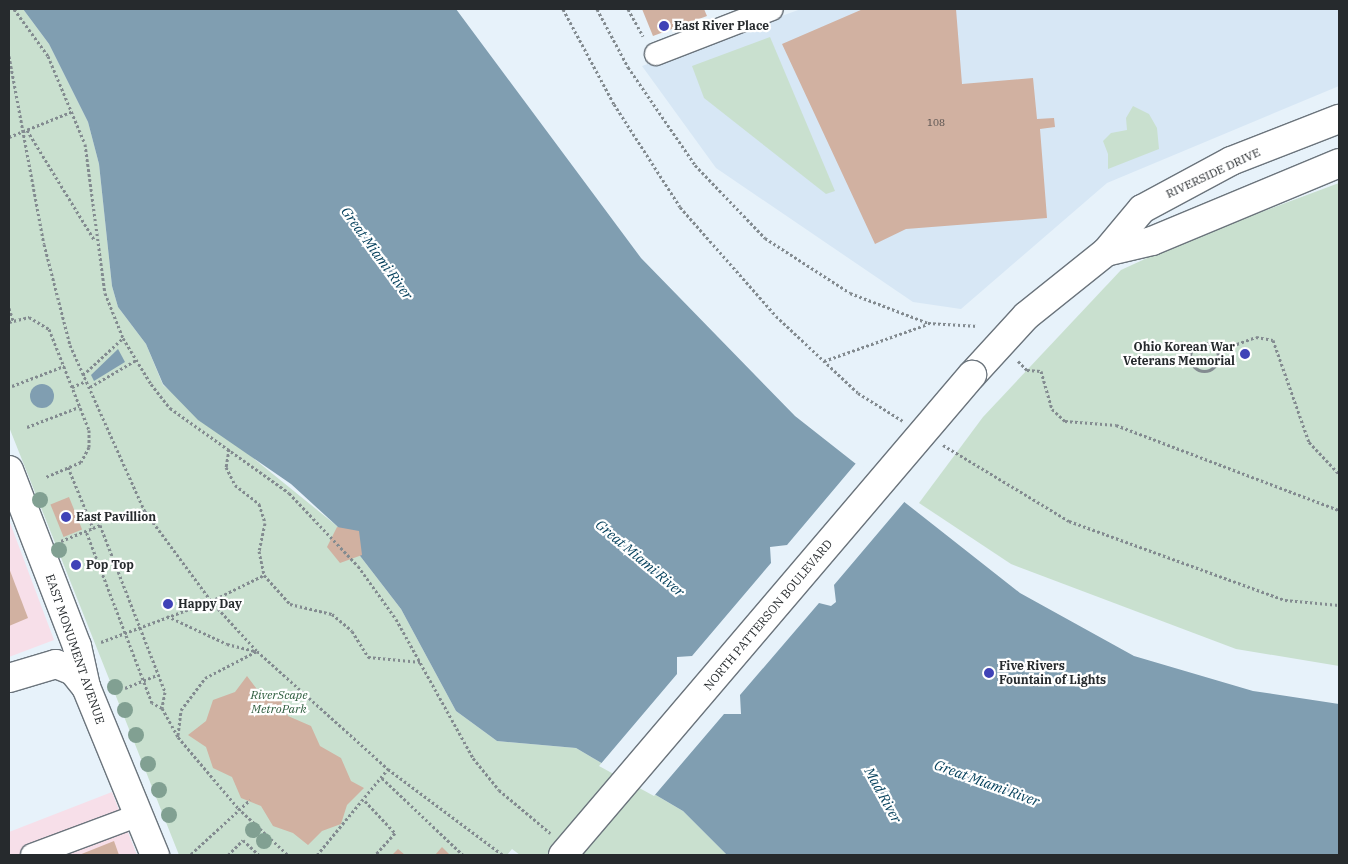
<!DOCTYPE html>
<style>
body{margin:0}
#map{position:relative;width:1348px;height:864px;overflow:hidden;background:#e7f2fa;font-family:"IBM Plex Serif",serif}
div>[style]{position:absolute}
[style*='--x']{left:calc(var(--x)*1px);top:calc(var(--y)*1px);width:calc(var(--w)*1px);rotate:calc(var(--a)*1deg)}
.commercial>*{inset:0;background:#f7dfe9}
.built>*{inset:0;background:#d7e7f5}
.green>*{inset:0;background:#c9e0cf}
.water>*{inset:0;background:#809eb1}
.round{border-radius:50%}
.pier>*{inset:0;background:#e7f2fa}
.building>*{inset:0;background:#d1b1a1;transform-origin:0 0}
.path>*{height:3px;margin-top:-1.5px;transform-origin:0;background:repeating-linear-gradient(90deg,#838b90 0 2.5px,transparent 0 5px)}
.path>.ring{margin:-1.5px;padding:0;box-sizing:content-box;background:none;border:3px solid #838b90;border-radius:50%}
.roads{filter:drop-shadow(1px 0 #6b747c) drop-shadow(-1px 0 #6b747c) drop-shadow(0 1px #6b747c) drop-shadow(0 -1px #6b747c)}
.minor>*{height:22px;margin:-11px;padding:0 11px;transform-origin:11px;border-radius:11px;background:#fff}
.major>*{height:28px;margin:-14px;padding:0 14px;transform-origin:14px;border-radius:14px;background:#fff}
.bridges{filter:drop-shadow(1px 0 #6b747c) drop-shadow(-1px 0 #6b747c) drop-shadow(0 1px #6b747c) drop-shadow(0 -1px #6b747c)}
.major-bridge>*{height:28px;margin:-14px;padding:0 14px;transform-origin:14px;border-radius:14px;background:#fff}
.trees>*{width:16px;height:16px;margin:-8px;border-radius:50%;background:#81a092}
.dots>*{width:14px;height:14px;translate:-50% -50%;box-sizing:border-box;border:2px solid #fff;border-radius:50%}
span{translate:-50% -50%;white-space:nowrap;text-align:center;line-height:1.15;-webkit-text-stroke:4.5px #fff;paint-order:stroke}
.number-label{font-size:10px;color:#514c4a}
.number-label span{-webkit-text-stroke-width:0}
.poi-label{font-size:12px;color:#262a2d;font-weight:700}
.left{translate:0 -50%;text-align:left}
.right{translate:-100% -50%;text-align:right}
.street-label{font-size:12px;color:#262a2d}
.park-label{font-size:12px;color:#2d5c3d;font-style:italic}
.water-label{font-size:14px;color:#05405c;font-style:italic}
.frame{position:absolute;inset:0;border:10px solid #262a2d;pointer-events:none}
</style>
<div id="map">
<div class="commercial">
<div style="clip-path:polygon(9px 520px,54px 640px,9px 657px)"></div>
<div style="clip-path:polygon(112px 792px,137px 855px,9px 855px,9px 832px)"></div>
</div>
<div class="built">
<div style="clip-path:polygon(801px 9px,1339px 9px,1339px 86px,1107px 183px,961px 309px,913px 302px,716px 168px,642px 66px)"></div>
</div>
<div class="green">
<div style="clip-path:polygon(9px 9px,23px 9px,49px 44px,88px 122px,99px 164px,112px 286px,118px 307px,146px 344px,163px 385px,337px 526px,401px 609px,456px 711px,497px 741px,576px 748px,683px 811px,727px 855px,520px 855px,512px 849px,507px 855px,179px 855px,9px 427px)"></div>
<div style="clip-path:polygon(770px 37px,835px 191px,826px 194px,704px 98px,692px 66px)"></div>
<div style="clip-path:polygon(1133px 106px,1149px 114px,1157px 128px,1159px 149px,1108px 169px,1108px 154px,1103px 141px,1111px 133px,1127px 130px,1126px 118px)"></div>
<div style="clip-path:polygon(1339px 183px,1339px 666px,1236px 649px,1011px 564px,919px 503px,983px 417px,1121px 270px,1184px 241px)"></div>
</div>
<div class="water">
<div style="clip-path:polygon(23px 9px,456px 9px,641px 258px,795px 416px,1020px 593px,1134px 656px,1253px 691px,1339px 704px,1339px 855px,727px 855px,683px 811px,576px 748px,497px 741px,456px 711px,401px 609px,337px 526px,291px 484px,198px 420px,163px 384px,146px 344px,118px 307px,112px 286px,99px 164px,88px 122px,49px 44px)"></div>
<div style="clip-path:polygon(118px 349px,125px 362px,94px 381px,91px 375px)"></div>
<div class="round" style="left:30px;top:384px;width:24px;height:24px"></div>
</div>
<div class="pier">
<div style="clip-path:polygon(857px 462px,906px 500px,834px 585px,836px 602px,831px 606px,819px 603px,740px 695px,741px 714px,724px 714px,654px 796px,599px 766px,677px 674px,677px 657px,692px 656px,771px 563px,770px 547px,787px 545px)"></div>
</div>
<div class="building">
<div style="clip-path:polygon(642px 9px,704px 9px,707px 16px,653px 36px)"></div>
<div style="clip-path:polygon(863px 9px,956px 9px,962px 84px,1033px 78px,1037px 119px,1054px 118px,1055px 127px,1040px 129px,1047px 218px,906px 229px,875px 244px,782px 44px)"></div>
<div style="left:69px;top:497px;width:35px;height:20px;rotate:68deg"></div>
<div style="clip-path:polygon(337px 527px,359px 531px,362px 555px,340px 563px,327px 547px)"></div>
<div style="clip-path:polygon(9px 568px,28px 618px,9px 626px)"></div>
<div style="clip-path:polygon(247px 676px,259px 692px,280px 698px,288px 716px,311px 726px,320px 746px,341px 758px,351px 781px,364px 788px,347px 805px,341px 824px,322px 831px,308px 845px,293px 833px,273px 826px,261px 806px,241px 798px,232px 777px,213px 768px,206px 747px,188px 735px,206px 721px,213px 700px,235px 692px)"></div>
<div style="clip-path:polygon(114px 841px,119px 855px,79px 855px)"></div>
<div style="clip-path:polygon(442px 847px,450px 855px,435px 855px)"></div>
<div style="clip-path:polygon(398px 849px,405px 855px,385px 855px,392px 855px)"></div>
</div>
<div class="path">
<div style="--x:14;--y:9;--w:58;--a:54.1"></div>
<div style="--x:48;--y:56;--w:95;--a:67.2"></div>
<div style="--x:85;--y:144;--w:150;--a:82.4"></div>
<div style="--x:105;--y:293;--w:48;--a:68.2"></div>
<div style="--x:123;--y:338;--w:54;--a:58.7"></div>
<div style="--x:151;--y:384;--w:31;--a:52"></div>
<div style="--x:170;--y:408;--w:146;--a:35.5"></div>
<div style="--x:289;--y:493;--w:100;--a:46.6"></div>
<div style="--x:358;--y:566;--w:65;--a:54.4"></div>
<div style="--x:396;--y:619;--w:159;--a:61"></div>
<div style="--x:473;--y:758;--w:41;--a:50.9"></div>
<div style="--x:499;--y:790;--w:67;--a:40.1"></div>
<div style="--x:563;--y:9;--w:108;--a:61.8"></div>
<div style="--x:614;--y:104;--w:122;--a:57.3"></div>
<div style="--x:680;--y:207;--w:145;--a:48.6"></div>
<div style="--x:776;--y:316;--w:112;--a:43.2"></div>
<div style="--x:858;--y:393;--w:53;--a:31.9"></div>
<div style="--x:597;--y:9;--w:66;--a:61.9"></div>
<div style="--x:628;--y:67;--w:119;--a:55.6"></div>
<div style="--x:695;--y:165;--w:101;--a:46.2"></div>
<div style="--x:765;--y:238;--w:101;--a:32.9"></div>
<div style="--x:850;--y:293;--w:84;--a:21"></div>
<div style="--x:928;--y:323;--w:50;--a:3.4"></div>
<div style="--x:628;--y:9;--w:31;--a:61"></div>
<div style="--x:9;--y:56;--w:191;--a:79.5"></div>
<div style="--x:44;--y:244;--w:104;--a:75.6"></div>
<div style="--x:70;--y:345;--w:181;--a:65.8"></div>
<div style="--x:144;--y:510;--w:113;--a:53.6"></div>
<div style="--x:211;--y:601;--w:68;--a:47.4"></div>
<div style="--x:257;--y:651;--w:176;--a:42"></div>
<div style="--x:388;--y:769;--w:144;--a:36.8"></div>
<div style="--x:27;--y:130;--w:130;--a:58.5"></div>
<div style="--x:9;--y:137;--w:69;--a:-22.1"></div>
<div style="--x:9;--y:308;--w:13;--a:72"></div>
<div style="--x:9;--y:322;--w:21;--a:-14"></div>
<div style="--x:29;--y:317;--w:23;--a:31"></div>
<div style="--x:49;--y:329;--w:109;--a:68.4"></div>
<div style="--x:89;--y:430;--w:17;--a:90"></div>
<div style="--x:89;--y:447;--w:17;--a:118"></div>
<div style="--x:81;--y:462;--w:38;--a:157"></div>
<div class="ring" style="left:1190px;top:343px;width:25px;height:25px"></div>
<div style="--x:1218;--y:351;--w:40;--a:-20.2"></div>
<div style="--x:1256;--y:337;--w:17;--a:10"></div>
<div style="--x:1273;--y:340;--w:108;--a:70.6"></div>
<div style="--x:1309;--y:442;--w:44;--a:46.8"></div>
<div style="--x:824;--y:361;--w:110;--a:-19.6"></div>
<div style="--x:1018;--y:361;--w:13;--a:45"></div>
<div style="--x:1027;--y:370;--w:14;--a:4"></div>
<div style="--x:1041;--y:371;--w:40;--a:74"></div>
<div style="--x:1052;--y:409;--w:18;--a:43"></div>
<div style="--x:1065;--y:421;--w:51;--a:4.5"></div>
<div style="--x:1116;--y:425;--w:239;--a:20.9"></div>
<div style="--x:83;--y:375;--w:54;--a:-42.8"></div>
<div style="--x:12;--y:386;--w:56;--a:-21"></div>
<div style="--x:72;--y:387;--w:15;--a:-23"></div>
<div style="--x:90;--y:387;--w:53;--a:-30.4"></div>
<div style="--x:27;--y:427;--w:56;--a:-21"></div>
<div style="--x:943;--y:445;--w:147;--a:31.1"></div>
<div style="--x:1069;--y:521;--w:230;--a:20.1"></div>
<div style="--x:1285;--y:600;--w:54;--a:5.3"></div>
<div style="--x:229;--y:449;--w:18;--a:99"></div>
<div style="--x:226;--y:467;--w:20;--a:63"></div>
<div style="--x:235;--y:485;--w:31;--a:38"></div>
<div style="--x:259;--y:504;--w:20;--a:72"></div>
<div style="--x:265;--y:523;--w:29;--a:102"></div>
<div style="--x:259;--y:551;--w:25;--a:78"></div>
<div style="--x:264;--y:575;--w:39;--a:48"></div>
<div style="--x:290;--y:604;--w:43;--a:13.4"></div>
<div style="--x:332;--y:614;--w:26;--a:40"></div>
<div style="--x:352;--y:631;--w:31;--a:58"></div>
<div style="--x:368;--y:657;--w:53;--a:5.4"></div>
<div style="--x:68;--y:467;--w:66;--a:67.7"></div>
<div style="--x:61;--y:541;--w:35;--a:-22"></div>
<div style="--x:93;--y:528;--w:8;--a:-23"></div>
<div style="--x:100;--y:525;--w:179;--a:68.7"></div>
<div style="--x:165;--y:692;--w:16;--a:101"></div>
<div style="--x:162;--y:708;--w:11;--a:-153"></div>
<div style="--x:152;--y:703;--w:184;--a:-111"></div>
<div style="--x:167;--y:616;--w:66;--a:25"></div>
<div style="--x:227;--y:644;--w:30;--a:14"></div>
<div style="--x:101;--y:642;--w:117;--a:-20.4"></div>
<div style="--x:211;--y:601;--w:59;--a:-26.1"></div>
<div style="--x:125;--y:688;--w:35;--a:-22"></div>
<div style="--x:162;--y:708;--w:33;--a:61"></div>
<div style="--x:178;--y:737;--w:93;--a:49.8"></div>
<div style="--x:238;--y:808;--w:69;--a:43.2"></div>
<div style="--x:178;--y:735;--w:25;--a:-83"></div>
<div style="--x:181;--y:710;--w:40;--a:-53"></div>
<div style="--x:205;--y:678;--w:59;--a:-27.4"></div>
<div style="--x:382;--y:778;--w:112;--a:43.5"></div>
<div style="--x:365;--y:801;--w:44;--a:46.8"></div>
<div style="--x:395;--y:833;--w:30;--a:132"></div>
<div style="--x:191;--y:854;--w:80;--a:-42.5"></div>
<div style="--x:228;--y:855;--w:21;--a:-45"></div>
<div style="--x:243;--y:840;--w:22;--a:43"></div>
<div style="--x:317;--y:855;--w:112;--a:-50.5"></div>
</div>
<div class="roads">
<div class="minor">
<div style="--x:656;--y:54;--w:124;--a:-21.2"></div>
<div style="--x:32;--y:855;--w:114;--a:-20.5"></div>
</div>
<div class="major">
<div style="--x:1106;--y:252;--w:47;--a:-13.4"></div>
<div style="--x:1152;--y:241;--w:203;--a:-22.6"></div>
<div style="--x:972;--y:375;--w:80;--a:-47.5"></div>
<div style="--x:1026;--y:316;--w:102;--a:-38.7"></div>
<div style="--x:1106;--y:252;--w:56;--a:-50.1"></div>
<div style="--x:1142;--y:209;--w:101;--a:-28.3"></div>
<div style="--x:1231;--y:161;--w:116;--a:-21.3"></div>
<div style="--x:9;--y:470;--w:189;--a:68.9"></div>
<div style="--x:77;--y:646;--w:42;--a:77.6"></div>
<div style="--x:86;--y:687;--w:182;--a:67.7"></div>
<div style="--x:9;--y:678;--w:49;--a:-16.6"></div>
<div style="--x:56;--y:664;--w:18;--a:22"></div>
<div style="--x:73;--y:671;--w:21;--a:51"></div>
</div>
</div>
<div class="bridges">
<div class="major-bridge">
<div style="--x:563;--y:855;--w:631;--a:-49.57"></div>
</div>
</div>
<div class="trees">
<div style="left:40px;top:500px"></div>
<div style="left:59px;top:550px"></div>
<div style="left:115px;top:687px"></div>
<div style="left:125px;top:710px"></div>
<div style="left:136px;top:735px"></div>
<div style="left:148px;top:764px"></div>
<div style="left:159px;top:790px"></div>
<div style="left:169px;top:815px"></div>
<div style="left:253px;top:830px"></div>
<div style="left:264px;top:841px"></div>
</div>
<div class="dots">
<div style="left:664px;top:26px;background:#3f42b7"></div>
<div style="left:1245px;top:354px;background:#3f42b7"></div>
<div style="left:66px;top:517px;background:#3f42b7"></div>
<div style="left:76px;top:565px;background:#3f42b7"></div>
<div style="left:168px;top:604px;background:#3f42b7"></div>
<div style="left:989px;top:673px;background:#3f42b7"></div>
</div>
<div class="number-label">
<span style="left:936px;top:123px">108</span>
</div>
<div class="poi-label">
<span class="left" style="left:674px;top:26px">East River Place</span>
<span class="right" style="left:1235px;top:354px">Ohio Korean War<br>Veterans Memorial</span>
<span class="left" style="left:76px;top:517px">East Pavillion</span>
<span class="left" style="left:86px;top:565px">Pop Top</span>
<span class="left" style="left:178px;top:604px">Happy Day</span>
<span class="left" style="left:999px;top:673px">Five Rivers<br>Fountain of Lights</span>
</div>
<div class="street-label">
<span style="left:1213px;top:173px;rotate:-25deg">RIVERSIDE DRIVE</span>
<span style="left:768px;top:615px;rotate:-50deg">NORTH PATTERSON BOULEVARD</span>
<span style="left:75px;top:649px;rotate:71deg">EAST MONUMENT AVENUE</span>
</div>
<div class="park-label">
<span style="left:279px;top:702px">RiverScape<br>MetroPark</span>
</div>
<div class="water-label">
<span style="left:377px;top:253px;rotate:54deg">Great Miami River</span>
<span style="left:640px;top:558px;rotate:40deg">Great Miami River</span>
<span style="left:987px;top:783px;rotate:20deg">Great Miami River</span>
<span style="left:883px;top:795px;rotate:61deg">Mad River</span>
</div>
<div class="frame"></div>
</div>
